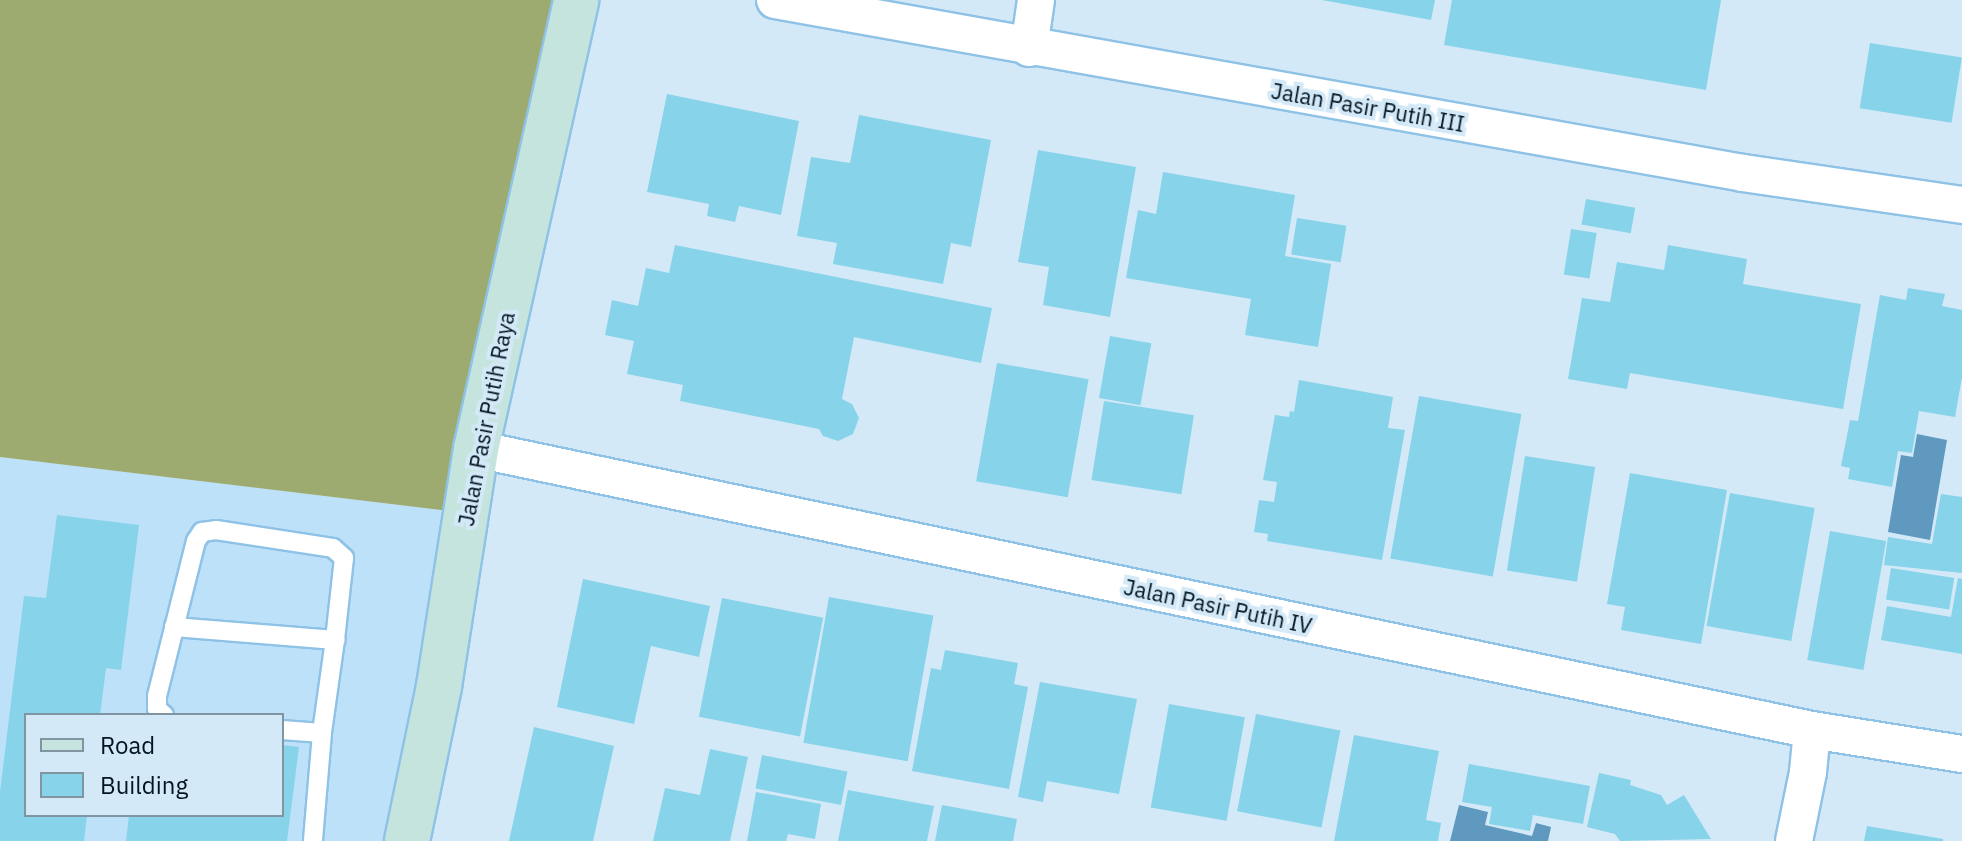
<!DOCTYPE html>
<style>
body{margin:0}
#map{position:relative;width:1962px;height:841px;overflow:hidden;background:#d4e9f7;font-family:"IBM Plex Sans",sans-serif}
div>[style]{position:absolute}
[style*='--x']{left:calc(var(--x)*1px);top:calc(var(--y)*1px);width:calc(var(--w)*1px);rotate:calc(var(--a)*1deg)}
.built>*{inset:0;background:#bde1f9}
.forest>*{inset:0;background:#9eab70}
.water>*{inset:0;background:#5f99bf}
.building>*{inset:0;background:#86d3ea;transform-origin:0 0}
.roads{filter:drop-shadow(2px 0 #8ec2e6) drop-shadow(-2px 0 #8ec2e6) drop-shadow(0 2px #8ec2e6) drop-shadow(0 -2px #8ec2e6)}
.lane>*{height:18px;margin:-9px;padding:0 9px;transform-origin:9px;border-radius:9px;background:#fff}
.street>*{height:36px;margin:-18px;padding:0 18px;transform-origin:18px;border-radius:18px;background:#fff}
.secondary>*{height:44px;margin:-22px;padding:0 22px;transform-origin:22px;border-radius:22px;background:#c6e4de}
span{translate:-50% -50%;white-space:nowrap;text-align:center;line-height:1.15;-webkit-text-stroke:8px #d4e9f7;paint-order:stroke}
.street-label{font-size:22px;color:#021421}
.legend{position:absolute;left:24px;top:713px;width:260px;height:104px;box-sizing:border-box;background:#d4e9f7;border:2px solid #8094a1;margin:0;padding:10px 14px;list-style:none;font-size:24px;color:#021421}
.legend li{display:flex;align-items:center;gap:16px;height:40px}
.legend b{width:40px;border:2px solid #8094a1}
</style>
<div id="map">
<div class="built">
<div style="clip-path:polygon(evenodd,0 457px,466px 513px,407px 841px,0 841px,0 457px,26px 715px,282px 715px,282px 815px,26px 815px,26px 715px)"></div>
</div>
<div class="forest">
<div style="clip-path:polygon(0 0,577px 0,466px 513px,0 457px)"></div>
</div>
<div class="water">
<div style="clip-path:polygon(1917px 434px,1947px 440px,1930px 540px,1888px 532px,1901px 455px,1913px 457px)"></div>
<div style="clip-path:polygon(1459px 805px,1488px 812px,1485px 825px,1532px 836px,1536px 823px,1551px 827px,1548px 841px,1450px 841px)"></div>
</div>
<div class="building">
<div style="clip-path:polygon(1322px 0,1435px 0,1431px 20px)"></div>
<div style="clip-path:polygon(1452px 0,1721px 0,1706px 90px,1444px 45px)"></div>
<div style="left:1870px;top:43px;width:93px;height:66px;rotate:9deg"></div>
<div style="clip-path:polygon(667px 94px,799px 121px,781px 215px,739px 206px,735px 222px,707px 216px,709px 204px,647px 192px)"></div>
<div style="clip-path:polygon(859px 115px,991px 140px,971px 247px,951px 243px,943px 284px,833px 264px,837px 243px,797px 236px,811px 157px,850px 163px)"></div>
<div style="clip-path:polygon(1038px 150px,1136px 167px,1110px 317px,1043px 305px,1049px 267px,1018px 262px)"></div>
<div style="clip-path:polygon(1163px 172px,1295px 195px,1285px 256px,1331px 264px,1318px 347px,1245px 335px,1251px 299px,1126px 278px,1138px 210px,1156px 214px)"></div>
<div style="left:1586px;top:199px;width:50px;height:26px;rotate:10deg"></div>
<div style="left:1297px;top:218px;width:50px;height:37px;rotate:9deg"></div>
<div style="left:1571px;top:229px;width:26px;height:46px;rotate:9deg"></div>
<div style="clip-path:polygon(675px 245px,992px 308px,981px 363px,854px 337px,842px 399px,852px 404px,859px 418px,853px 434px,838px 441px,823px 436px,819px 429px,680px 401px,683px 385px,627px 374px,634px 341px,605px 335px,612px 300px,638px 306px,646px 268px,669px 273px)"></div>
<div style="clip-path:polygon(1668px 245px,1747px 259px,1743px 284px,1861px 304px,1843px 409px,1630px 373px,1627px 389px,1568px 379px,1582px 298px,1610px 302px,1617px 262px,1664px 270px)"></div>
<div style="clip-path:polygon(1908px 288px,1945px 294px,1942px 306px,1962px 310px,1962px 377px,1955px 417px,1919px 411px,1912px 453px,1898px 451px,1892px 487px,1848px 479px,1850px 468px,1841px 466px,1850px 420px,1858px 421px,1880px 295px,1906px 300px)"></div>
<div style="left:1110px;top:336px;width:42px;height:63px;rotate:10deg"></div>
<div style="left:997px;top:363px;width:93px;height:120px;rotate:10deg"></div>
<div style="clip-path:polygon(1299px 380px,1393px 397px,1388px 428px,1405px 430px,1382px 560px,1267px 541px,1268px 534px,1254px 532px,1259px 500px,1274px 502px,1277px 482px,1263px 480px,1275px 415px,1289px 417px,1290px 411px,1294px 412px)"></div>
<div style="left:1419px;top:396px;width:104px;height:165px;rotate:10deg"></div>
<div style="left:1104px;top:401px;width:91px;height:80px;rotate:9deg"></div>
<div style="left:1525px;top:456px;width:71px;height:116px;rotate:9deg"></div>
<div style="clip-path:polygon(1630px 473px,1727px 490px,1701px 644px,1621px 630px,1625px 607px,1607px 604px)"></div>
<div style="left:1730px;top:493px;width:86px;height:135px;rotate:10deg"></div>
<div style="clip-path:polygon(1941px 494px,1962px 497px,1962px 573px,1884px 565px,1888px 537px,1932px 544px)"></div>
<div style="clip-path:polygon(57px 515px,139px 525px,121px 670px,106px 668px,100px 715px,26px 715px,26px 815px,87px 815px,84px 841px,0 841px,0 792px,24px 596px,46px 598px)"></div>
<div style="left:1830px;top:531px;width:57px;height:131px;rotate:10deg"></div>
<div style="left:1891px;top:568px;width:64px;height:32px;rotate:9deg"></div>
<div style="clip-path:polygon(1958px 578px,1962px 579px,1962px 654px,1881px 640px,1887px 606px,1951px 617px)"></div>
<div style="clip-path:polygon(583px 579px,710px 606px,699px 657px,651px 646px,634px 724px,557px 707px)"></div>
<div style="left:829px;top:597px;width:106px;height:148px;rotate:10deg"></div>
<div style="left:722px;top:598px;width:103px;height:121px;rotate:11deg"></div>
<div style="clip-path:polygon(945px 650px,1018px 663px,1014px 684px,1028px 687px,1009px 789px,912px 771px,931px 668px,941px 670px)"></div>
<div style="clip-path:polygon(1040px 682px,1137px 699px,1119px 794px,1047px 781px,1043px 802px,1018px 797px)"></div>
<div style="left:1169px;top:704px;width:77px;height:105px;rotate:10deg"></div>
<div style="left:1256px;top:714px;width:86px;height:99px;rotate:11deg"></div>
<div style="clip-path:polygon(534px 727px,614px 746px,593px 841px,509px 841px)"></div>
<div style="clip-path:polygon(1354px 735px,1439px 751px,1426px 820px,1441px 823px,1438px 841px,1334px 841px)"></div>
<div style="clip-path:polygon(282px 745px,299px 747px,287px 841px,126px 841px,129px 815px,282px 815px)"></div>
<div style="clip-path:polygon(710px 749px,748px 757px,730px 841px,653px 841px,665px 788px,700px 795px)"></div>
<div style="left:762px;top:755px;width:87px;height:34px;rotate:11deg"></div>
<div style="clip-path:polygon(1469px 764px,1590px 786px,1583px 824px,1533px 815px,1530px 831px,1489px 824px,1492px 807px,1462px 802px)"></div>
<div style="clip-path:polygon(1599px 773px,1631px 780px,1630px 785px,1661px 795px,1667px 805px,1684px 795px,1711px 839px,1620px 841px,1615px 834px,1587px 827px)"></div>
<div style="clip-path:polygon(848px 790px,934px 806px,927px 841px,838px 841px)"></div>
<div style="clip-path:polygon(756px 792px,821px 804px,815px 839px,788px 834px,786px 841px,747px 841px)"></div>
<div style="clip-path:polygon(942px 805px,1017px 819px,1013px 841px,935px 841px)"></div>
<div style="clip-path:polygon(1867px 826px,1943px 839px,1943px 841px,1864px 841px)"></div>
</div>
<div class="roads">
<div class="lane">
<div style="--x:174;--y:627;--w:162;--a:4.6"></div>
<div style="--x:335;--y:640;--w:94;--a:98"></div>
<div style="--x:322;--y:733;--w:108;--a:94.8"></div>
<div style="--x:164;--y:715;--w:9;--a:-139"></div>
<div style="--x:157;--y:709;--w:13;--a:-90"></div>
<div style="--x:157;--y:696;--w:160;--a:-75.9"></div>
<div style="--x:196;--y:541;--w:11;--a:-56"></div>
<div style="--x:202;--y:532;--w:14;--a:-8"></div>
<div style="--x:216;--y:530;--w:118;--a:8.7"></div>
<div style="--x:333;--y:548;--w:15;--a:42"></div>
<div style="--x:344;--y:558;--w:82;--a:96.3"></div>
<div style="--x:282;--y:730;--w:40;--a:4.3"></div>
</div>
<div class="street">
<div style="--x:775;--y:0;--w:983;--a:10.13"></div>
<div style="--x:1743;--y:173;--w:221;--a:8.3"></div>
<div style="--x:1029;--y:48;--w:49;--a:-81.7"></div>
<div style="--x:476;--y:449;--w:1365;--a:11.88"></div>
<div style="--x:1812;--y:730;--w:152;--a:9.1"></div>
<div style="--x:1794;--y:841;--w:70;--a:-78.5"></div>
<div style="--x:1808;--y:772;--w:42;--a:-84.6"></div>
</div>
<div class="secondary">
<div style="--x:407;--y:841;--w:158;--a:-78.3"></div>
<div style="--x:439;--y:686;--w:240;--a:-81.1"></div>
<div style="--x:476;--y:449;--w:460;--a:-77.4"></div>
</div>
</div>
<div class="street-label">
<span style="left:1368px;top:107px;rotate:10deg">Jalan Pasir Putih III</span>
<span style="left:486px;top:419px;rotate:-79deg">Jalan Pasir Putih Raya</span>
<span style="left:1218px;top:606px;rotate:12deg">Jalan Pasir Putih IV</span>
</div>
<ul class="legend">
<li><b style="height:10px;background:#c6e4de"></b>Road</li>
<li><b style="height:22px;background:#86d3ea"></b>Building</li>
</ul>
</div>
